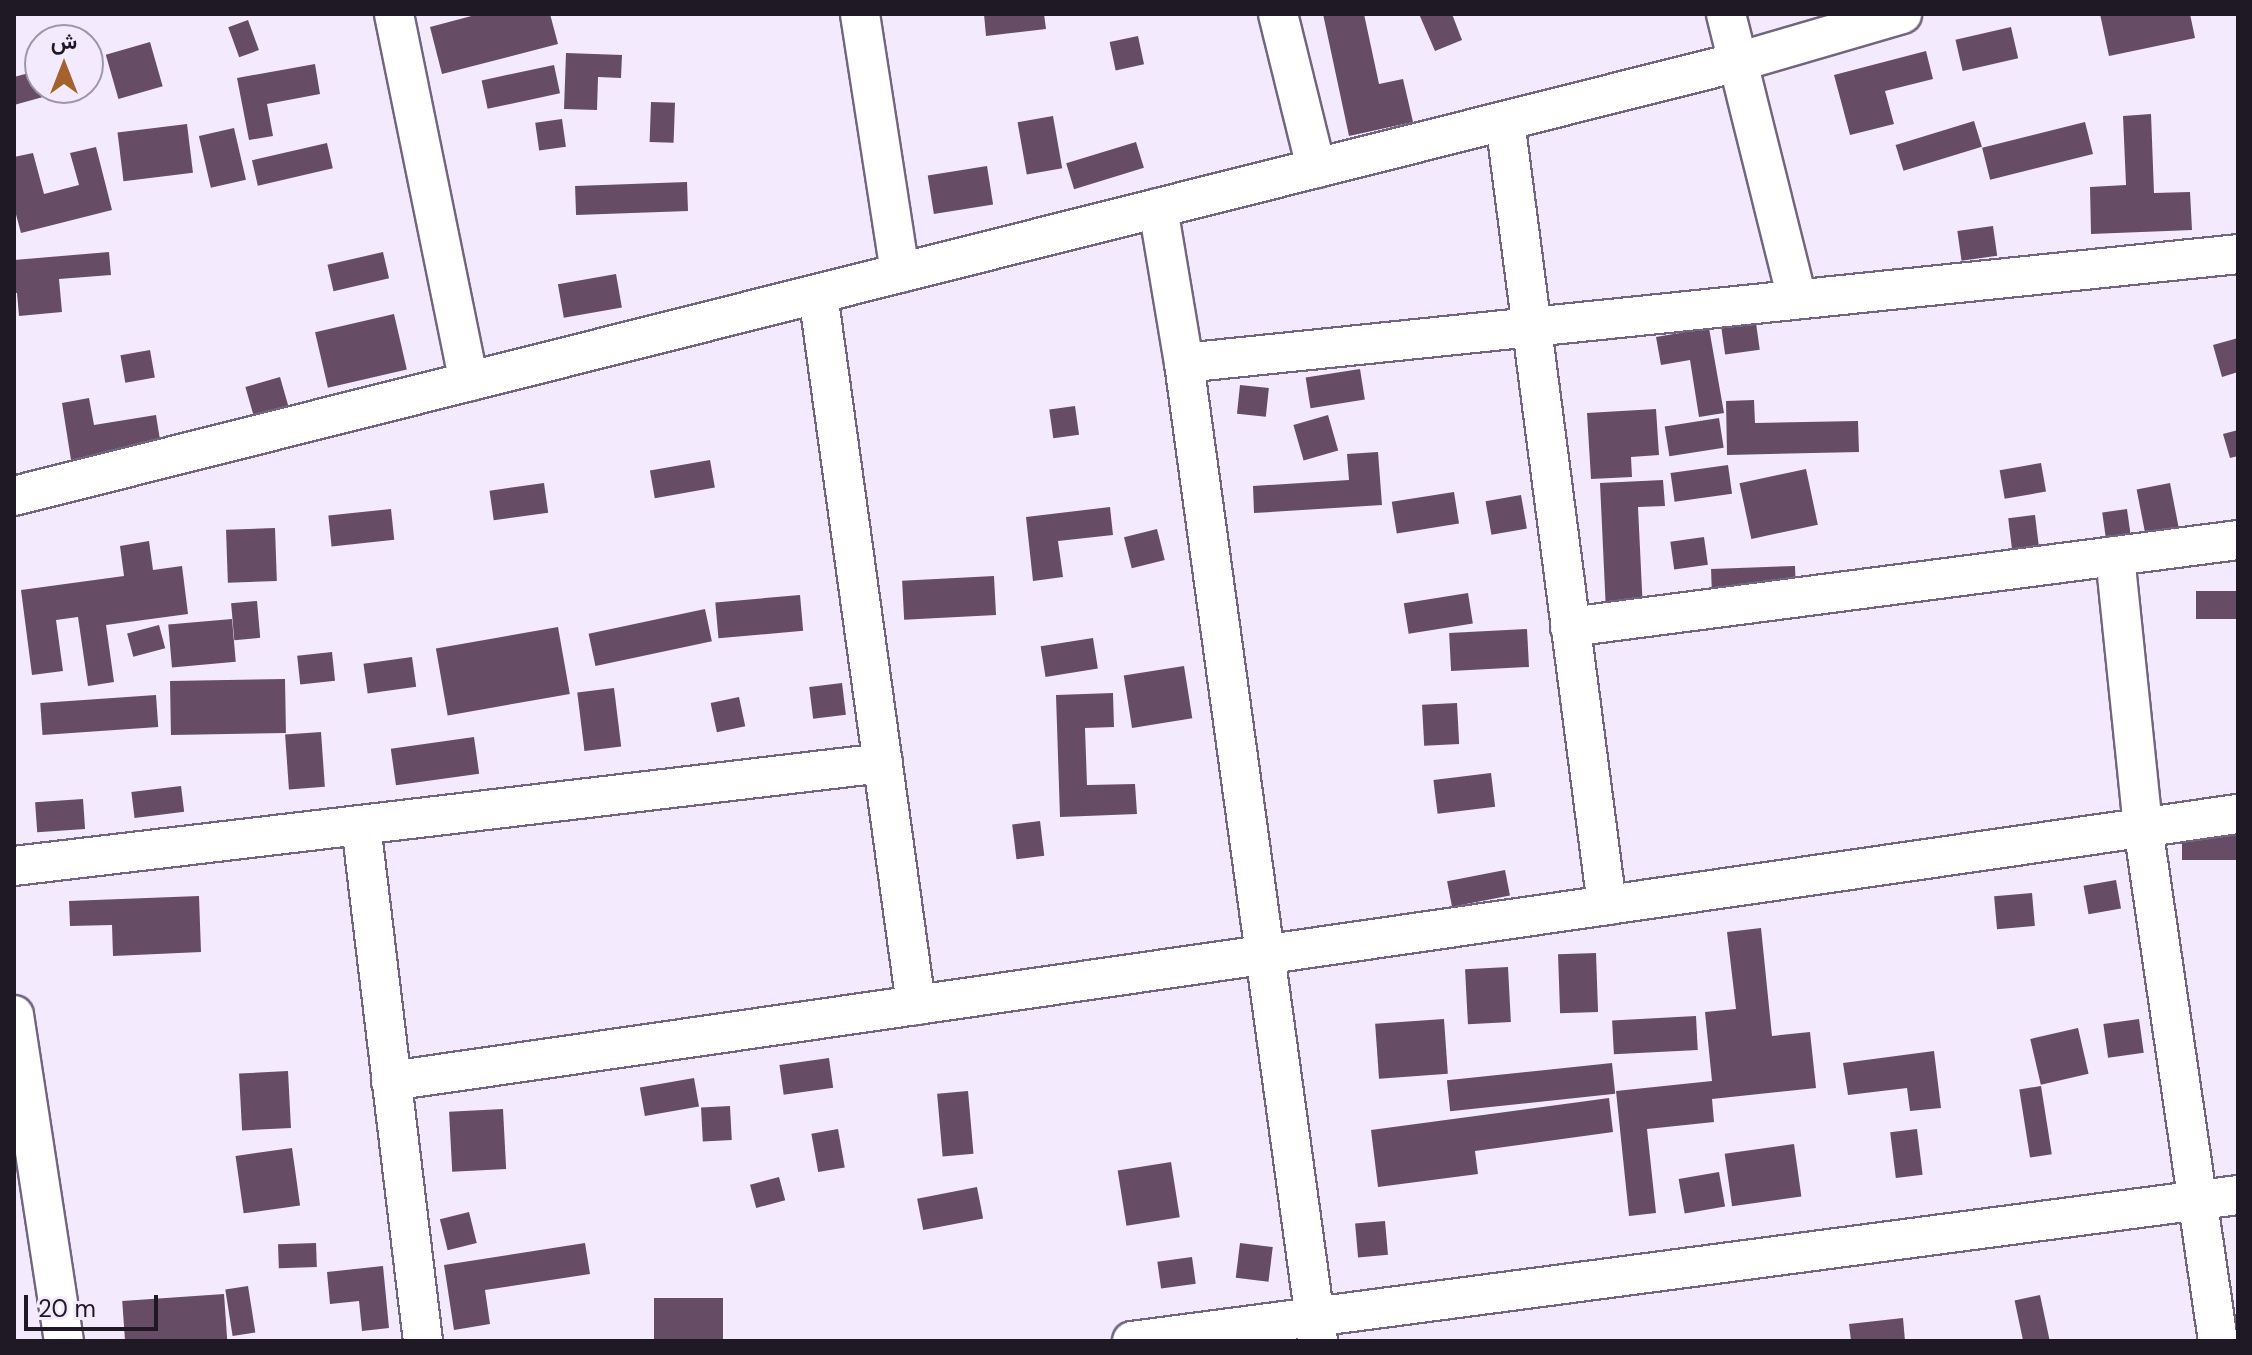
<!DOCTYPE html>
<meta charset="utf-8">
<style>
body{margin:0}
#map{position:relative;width:2252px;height:1355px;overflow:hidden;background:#f3ebfd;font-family:"DM Sans",Vazirmatn,sans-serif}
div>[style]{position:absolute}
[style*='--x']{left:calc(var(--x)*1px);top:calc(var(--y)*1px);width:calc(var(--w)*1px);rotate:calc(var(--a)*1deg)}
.building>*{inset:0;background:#674c65;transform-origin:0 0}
.roads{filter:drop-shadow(2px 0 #726580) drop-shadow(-2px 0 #726580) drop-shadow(0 2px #726580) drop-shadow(0 -2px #726580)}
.minor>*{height:38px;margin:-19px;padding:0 19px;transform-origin:19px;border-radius:19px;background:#fff}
span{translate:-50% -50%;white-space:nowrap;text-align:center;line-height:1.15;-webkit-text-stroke:8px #f3ebfd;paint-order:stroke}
.frame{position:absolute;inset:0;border:16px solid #1e1924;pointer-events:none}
.north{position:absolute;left:24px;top:24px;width:80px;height:80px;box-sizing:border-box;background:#f3ebfd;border:2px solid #9e97a6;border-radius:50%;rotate:0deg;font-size:22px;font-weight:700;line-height:32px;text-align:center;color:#1e1924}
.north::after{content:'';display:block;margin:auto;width:28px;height:36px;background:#a2612d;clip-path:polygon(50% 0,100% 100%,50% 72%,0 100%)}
.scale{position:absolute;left:24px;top:1295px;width:134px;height:36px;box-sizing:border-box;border:4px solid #1e1924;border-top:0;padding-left:10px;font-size:24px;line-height:28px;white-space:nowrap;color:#1e1924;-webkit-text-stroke:6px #f3ebfd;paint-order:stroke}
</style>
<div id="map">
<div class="building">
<div style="clip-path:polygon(479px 14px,550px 14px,558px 44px,442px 74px,430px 27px)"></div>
<div style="clip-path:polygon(984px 14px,1044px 14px,1046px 29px,986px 36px)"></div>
<div style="clip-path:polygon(1323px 14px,1364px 14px,1379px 84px,1403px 79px,1413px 122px,1349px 136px)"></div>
<div style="clip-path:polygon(1419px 14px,1452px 14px,1462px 40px,1435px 51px)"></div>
<div style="clip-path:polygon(2100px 14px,2190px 14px,2195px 38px,2109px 56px)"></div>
<div style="left:248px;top:20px;width:32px;height:21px;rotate:70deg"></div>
<div style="left:2011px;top:27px;width:32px;height:57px;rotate:77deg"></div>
<div style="left:1138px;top:36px;width:29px;height:29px;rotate:78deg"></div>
<div style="left:150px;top:42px;width:46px;height:46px;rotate:74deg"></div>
<div style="clip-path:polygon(1926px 51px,1933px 79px,1885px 91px,1894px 124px,1850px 135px,1834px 75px)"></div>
<div style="clip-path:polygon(566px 53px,622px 55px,621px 78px,598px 77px,597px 110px,564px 109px)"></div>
<div style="clip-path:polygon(315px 64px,320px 94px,267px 104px,273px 136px,249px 140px,237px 78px)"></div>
<div style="left:554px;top:65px;width:29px;height:74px;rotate:78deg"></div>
<div style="clip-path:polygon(40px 70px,40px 88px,72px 89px,14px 105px,14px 77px)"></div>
<div style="left:651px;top:102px;width:24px;height:40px;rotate:2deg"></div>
<div style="clip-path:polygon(2151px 114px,2154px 193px,2190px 192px,2192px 230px,2091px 234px,2090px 187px,2126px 185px,2123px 116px)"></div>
<div style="left:1053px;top:116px;width:53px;height:36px;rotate:80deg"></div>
<div style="left:562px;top:119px;width:28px;height:27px;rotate:82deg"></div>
<div style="left:1974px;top:121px;width:27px;height:82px;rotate:73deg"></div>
<div style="left:2085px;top:122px;width:33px;height:106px;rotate:76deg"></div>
<div style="left:187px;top:124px;width:49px;height:70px;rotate:83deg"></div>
<div style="left:234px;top:128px;width:53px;height:36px;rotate:77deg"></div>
<div style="left:1136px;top:142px;width:27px;height:73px;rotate:73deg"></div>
<div style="left:327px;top:143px;width:26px;height:77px;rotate:77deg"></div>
<div style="clip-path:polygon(96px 147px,112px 210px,21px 233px,14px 207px,14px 157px,33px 153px,44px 194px,79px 185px,70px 153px)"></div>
<div style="left:987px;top:166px;width:39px;height:60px;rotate:81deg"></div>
<div style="left:687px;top:182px;width:29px;height:112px;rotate:88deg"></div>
<div style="left:1993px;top:226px;width:30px;height:36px;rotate:82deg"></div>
<div style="clip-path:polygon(109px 252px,111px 275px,59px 279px,62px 312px,19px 316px,17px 293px,14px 293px,14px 260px)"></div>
<div style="left:383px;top:252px;width:27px;height:57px;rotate:77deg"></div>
<div style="left:616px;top:274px;width:34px;height:59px;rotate:80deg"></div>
<div style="left:394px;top:314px;width:57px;height:81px;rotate:77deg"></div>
<div style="left:1756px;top:323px;width:27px;height:35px;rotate:82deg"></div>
<div style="clip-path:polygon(1709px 328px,1724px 413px,1699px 417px,1690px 360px,1661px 365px,1656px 337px)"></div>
<div style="clip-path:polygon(2238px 338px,2238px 372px,2222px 377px,2213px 345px)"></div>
<div style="left:150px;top:350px;width:28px;height:30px;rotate:80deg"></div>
<div style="left:1360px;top:369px;width:31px;height:55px;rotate:81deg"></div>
<div style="left:280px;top:377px;width:32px;height:36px;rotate:74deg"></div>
<div style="left:1240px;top:385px;width:29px;height:29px;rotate:6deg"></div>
<div style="clip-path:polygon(89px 398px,94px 425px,156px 415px,161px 446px,71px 460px,62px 403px)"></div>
<div style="clip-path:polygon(1754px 400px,1755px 423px,1858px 421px,1859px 452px,1727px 455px,1726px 401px)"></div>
<div style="left:1075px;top:406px;width:29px;height:26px;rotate:82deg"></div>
<div style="clip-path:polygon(1656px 409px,1659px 455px,1631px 457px,1632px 477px,1591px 479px,1587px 413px)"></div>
<div style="left:1328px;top:415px;width:37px;height:36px;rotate:74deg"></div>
<div style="left:1719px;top:418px;width:30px;height:55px;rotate:81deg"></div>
<div style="clip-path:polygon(2238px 430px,2238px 456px,2230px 458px,2223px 434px)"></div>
<div style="clip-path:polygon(1378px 452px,1382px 505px,1254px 513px,1253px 486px,1349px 480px,1347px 454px)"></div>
<div style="left:710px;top:460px;width:28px;height:61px;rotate:80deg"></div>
<div style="left:2041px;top:463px;width:29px;height:42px;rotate:80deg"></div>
<div style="left:1728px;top:465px;width:29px;height:58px;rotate:82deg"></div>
<div style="left:1806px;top:469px;width:57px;height:68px;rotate:78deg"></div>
<div style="clip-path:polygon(1663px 480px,1665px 506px,1638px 507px,1643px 611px,1606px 612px,1600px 483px)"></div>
<div style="left:544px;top:483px;width:30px;height:55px;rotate:82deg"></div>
<div style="left:2170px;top:483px;width:48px;height:34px;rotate:79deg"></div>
<div style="left:1454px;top:492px;width:32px;height:63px;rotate:81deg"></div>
<div style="left:1521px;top:495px;width:34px;height:36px;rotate:80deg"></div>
<div style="clip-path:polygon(1110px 507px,1113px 535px,1058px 541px,1063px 577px,1033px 581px,1026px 517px)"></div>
<div style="left:391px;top:509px;width:31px;height:63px;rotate:84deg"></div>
<div style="left:2127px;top:509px;width:29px;height:25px;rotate:82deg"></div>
<div style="left:2035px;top:515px;width:40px;height:27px;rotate:83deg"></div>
<div style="left:275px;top:528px;width:53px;height:49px;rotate:88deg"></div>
<div style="left:1157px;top:529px;width:32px;height:34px;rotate:76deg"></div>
<div style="left:1704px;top:537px;width:28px;height:34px;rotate:82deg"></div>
<div style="clip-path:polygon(149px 541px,153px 570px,182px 566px,188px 614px,106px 625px,114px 682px,88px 686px,78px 617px,56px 620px,63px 671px,32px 675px,21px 590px,124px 576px,120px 546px)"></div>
<div style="left:1795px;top:566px;width:28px;height:84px;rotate:88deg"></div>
<div style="left:994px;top:576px;width:39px;height:92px;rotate:87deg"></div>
<div style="left:2238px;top:591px;width:28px;height:42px;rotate:90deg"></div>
<div style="left:1468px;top:593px;width:31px;height:65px;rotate:81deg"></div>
<div style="left:800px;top:595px;width:36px;height:85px;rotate:85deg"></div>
<div style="left:257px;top:601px;width:37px;height:26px;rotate:85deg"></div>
<div style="left:705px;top:609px;width:33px;height:119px;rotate:78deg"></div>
<div style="left:232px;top:619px;width:43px;height:64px;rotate:85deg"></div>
<div style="left:159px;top:625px;width:24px;height:33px;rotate:75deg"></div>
<div style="left:558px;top:627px;width:68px;height:124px;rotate:80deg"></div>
<div style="left:1527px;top:629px;width:38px;height:78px;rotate:87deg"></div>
<div style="left:1093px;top:638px;width:31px;height:53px;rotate:81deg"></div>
<div style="left:332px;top:652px;width:29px;height:35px;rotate:84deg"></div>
<div style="left:412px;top:657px;width:30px;height:49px;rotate:82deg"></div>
<div style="left:1184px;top:666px;width:53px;height:61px;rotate:81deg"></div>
<div style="left:285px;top:679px;width:54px;height:115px;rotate:89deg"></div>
<div style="left:842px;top:683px;width:32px;height:33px;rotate:83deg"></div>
<div style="left:614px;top:688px;width:59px;height:37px;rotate:83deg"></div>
<div style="clip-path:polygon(1113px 693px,1114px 727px,1085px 728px,1087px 785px,1135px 784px,1137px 814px,1060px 817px,1056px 695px)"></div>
<div style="left:156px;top:695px;width:32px;height:116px;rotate:86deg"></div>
<div style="left:739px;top:697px;width:30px;height:29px;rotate:78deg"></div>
<div style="left:1457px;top:703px;width:41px;height:35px;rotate:87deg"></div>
<div style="left:321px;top:732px;width:55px;height:36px;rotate:86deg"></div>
<div style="left:474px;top:737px;width:37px;height:84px;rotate:82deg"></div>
<div style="left:1491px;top:773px;width:34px;height:58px;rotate:83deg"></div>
<div style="left:181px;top:786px;width:26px;height:50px;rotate:83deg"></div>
<div style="left:83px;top:799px;width:30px;height:48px;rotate:86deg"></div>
<div style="left:1040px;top:821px;width:35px;height:28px;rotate:83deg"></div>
<div style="left:2238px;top:829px;width:31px;height:56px;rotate:90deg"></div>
<div style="left:1505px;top:870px;width:26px;height:59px;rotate:79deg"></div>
<div style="left:2116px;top:880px;width:29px;height:33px;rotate:80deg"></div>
<div style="left:2032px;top:893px;width:33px;height:38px;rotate:85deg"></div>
<div style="clip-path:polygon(199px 896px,201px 952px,113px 956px,112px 925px,70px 926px,69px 901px)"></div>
<div style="clip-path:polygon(1761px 928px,1772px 1036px,1810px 1032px,1816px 1088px,1712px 1099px,1714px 1122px,1647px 1129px,1656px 1213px,1629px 1216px,1616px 1091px,1712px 1081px,1705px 1012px,1736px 1009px,1727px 932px)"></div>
<div style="left:1596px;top:953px;width:59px;height:38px;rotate:88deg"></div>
<div style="left:1508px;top:967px;width:55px;height:43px;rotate:87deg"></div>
<div style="left:1696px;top:1016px;width:34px;height:84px;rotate:87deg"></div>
<div style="left:1444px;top:1019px;width:55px;height:69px;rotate:86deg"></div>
<div style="left:2139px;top:1019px;width:34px;height:36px;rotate:82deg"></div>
<div style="left:2078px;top:1028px;width:47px;height:49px;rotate:77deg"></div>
<div style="clip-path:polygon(1934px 1051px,1941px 1108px,1910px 1111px,1907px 1088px,1848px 1095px,1843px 1063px)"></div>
<div style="left:829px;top:1058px;width:30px;height:50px;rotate:82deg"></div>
<div style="left:1612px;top:1063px;width:31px;height:166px;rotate:84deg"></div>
<div style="left:288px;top:1071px;width:57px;height:49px;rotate:87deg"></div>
<div style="left:694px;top:1078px;width:29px;height:55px;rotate:80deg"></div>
<div style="left:2041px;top:1086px;width:69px;height:22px;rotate:81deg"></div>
<div style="left:968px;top:1091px;width:63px;height:31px;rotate:85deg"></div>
<div style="clip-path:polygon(1609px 1098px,1613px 1132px,1475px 1151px,1478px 1174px,1378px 1187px,1371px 1130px)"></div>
<div style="left:730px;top:1106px;width:34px;height:29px;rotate:87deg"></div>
<div style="left:503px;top:1109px;width:60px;height:54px;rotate:87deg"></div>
<div style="left:838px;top:1129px;width:39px;height:27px;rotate:80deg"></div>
<div style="left:1917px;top:1129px;width:46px;height:27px;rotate:83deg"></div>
<div style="left:1794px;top:1144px;width:53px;height:70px;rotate:82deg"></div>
<div style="left:292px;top:1148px;width:58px;height:57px;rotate:82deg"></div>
<div style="left:1171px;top:1162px;width:56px;height:54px;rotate:81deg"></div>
<div style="left:1719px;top:1172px;width:35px;height:41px;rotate:80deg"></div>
<div style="left:779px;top:1177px;width:24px;height:30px;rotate:75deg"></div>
<div style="left:977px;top:1187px;width:32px;height:61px;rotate:79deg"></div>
<div style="left:469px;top:1212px;width:32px;height:30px;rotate:76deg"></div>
<div style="left:1385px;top:1221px;width:34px;height:30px;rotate:85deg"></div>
<div style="left:316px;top:1243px;width:24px;height:38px;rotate:88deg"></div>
<div style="clip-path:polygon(585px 1243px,590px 1274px,485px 1290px,490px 1324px,454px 1330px,444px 1265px)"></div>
<div style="left:1240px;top:1243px;width:33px;height:35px;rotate:7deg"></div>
<div style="left:1192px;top:1257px;width:27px;height:35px;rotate:82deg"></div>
<div style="clip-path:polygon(383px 1266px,389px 1328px,362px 1331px,359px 1301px,330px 1304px,327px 1272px)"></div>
<div style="left:248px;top:1286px;width:47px;height:23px;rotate:81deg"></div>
<div style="left:224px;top:1294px;width:47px;height:102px;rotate:86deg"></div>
<div style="left:2040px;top:1295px;width:47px;height:26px;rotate:78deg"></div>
<div style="left:723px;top:1298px;width:43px;height:69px;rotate:90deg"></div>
<div style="clip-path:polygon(1903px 1318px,1905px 1341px,1851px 1341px,1849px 1324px)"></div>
</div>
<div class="roads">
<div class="minor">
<div style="--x:394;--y:14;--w:375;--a:78.5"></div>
<div style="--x:860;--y:14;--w:262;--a:81.2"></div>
<div style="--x:1278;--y:14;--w:159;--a:76.1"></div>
<div style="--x:1726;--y:14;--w:294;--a:76"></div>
<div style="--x:1505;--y:121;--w:791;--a:82.59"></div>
<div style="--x:1158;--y:208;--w:157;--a:80.5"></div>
<div style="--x:1184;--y:363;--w:987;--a:82.2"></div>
<div style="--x:818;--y:294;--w:718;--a:82.15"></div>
<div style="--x:1184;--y:363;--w:1060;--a:-5.9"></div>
<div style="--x:14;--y:496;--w:1778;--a:-14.13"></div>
<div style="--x:1738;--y:62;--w:171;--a:-16.3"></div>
<div style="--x:2115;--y:556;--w:272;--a:84.1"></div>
<div style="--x:2143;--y:827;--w:519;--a:81.7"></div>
<div style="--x:1570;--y:627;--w:674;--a:-7.42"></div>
<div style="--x:361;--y:825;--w:520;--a:83.15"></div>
<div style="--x:14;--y:866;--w:875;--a:-6.76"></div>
<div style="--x:14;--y:1015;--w:330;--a:81.3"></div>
<div style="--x:391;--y:1081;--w:1866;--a:-8.23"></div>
<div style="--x:1132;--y:1341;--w:1116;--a:-7.52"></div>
</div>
</div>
<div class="frame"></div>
<div class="north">ش</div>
<div class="scale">20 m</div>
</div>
